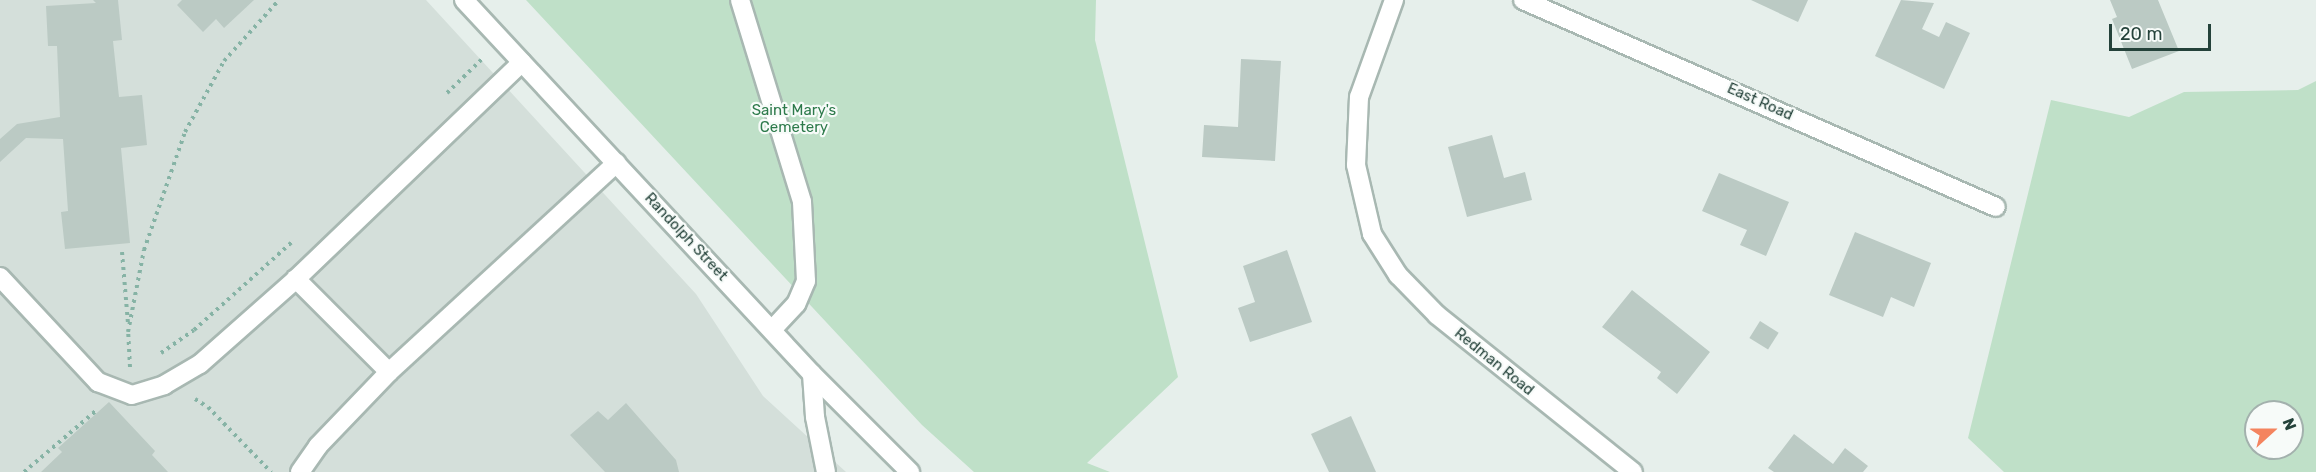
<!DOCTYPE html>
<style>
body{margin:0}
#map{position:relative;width:2316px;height:472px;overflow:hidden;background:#e6efeb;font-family:Rubik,sans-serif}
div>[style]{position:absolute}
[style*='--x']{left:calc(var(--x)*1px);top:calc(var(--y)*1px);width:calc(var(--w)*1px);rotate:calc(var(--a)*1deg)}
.built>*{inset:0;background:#d4dfda}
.green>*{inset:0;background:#bfe0c8}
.building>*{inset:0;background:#bbcac4;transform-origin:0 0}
.path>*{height:4px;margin-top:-2px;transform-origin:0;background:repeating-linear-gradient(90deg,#86b3a5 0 3px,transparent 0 7.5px)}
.roads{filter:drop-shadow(2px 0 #a8b8b2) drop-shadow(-2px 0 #a8b8b2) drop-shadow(0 2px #a8b8b2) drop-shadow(0 -2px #a8b8b2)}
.lane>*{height:18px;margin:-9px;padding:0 9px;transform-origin:9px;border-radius:9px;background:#fff}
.street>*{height:18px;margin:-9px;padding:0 9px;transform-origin:9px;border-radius:9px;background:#fff}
.secondary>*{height:18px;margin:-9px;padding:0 9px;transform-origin:9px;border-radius:9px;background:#fff}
span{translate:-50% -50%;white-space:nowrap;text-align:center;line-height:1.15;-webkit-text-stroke:4.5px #f7fbf9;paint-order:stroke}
.street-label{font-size:15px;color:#24423a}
.park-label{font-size:15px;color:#2d7a4b}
.north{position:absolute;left:2244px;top:400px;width:60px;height:60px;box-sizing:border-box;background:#f7fbf9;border:2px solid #a3b1ad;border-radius:50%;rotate:69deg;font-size:16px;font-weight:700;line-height:24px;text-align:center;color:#24423a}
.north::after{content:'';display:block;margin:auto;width:21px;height:27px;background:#f4845f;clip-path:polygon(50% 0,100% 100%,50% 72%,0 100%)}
.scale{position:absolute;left:2109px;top:24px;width:102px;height:27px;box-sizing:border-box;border:3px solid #24423a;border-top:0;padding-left:8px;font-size:18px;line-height:21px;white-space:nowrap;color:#24423a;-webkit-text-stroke:4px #f7fbf9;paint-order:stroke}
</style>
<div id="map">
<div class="built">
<div style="clip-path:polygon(0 0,426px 0,696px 294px,763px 396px,846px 472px,0 472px)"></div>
</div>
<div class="green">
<div style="clip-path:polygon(526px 0,1096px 0,1095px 40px,1178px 377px,1087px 463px,1110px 472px,974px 472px,922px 425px)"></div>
<div style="clip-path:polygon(evenodd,2316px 81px,2316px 472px,2004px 472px,1968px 438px,2051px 100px,2129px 117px,2184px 92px,2298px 90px,2316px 81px,2256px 412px,2292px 412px,2292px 448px,2256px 448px,2256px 412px)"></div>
</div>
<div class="building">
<div style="clip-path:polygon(93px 0,118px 0,122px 40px,113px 41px,119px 97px,142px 95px,147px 145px,121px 148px,130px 243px,65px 249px,61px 212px,68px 211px,63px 139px,26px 138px,0 162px,0 139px,17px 124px,60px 117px,57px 46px,48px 46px,46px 6px,96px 3px)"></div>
<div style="clip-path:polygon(182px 0,254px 0,224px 28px,216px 19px,203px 32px,177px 5px)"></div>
<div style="clip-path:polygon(1751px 0,1808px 0,1798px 22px)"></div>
<div style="clip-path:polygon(1901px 0,1934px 3px,1922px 29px,1939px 37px,1946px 22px,1970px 33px,1944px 89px,1875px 56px)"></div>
<div style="clip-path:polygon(2110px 0,2158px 0,2179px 51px,2132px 69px,2112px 19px,2117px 17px)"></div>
<div style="clip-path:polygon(1241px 59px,1281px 61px,1275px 161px,1202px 157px,1204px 125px,1238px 127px)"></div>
<div style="clip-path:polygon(1492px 135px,1504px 178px,1525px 172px,1532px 200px,1467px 217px,1448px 147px)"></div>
<div style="clip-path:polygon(1719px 173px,1789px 202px,1766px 256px,1740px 245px,1747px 230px,1702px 211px)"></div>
<div style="clip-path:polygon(1855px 232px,1931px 263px,1914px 307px,1891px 297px,1883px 317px,1829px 295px)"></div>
<div style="clip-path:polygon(1287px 250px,1312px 322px,1250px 342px,1238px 308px,1255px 302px,1243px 266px)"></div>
<div style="clip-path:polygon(1632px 290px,1710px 352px,1677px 394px,1657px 378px,1661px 372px,1602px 327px)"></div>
<div style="left:1760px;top:321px;width:22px;height:20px;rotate:32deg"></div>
<div style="clip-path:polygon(109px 402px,155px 451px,152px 455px,168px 472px,41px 472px,62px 452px,58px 448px)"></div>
<div style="clip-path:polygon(626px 403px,676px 460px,679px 472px,605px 472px,570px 435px,598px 411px,608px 420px)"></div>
<div style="clip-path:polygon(1351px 416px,1376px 472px,1329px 472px,1311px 434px)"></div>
<div style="clip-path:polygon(1794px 434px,1833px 464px,1845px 448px,1868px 466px,1863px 472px,1774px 472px,1768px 468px)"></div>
</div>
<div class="path">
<div style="--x:447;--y:93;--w:49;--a:-44.2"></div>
<div style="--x:122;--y:252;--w:71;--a:85.2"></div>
<div style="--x:161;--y:353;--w:40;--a:-34.9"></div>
<div style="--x:194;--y:330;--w:132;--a:-41.9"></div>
<div style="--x:130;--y:367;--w:35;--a:-93"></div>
<div style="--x:128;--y:332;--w:84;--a:-79"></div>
<div style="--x:144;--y:250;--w:125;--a:-70.8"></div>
<div style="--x:185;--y:132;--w:81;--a:-61.2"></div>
<div style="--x:224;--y:61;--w:82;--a:-48"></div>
<div style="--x:195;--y:399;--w:15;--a:32"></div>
<div style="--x:208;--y:407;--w:91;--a:45.9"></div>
<div style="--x:24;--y:472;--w:97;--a:-40.4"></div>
</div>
<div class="roads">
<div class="lane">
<div style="--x:740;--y:0;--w:211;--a:72.9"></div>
<div style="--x:802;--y:202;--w:79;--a:87.1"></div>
<div style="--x:806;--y:281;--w:25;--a:113"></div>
<div style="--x:796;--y:304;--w:35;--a:133"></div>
<div style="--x:0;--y:277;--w:144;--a:47"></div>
<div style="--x:98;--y:382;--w:36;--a:21"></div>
<div style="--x:132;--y:395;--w:34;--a:-17"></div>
<div style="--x:164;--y:385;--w:42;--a:-30.3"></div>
<div style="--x:200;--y:364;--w:128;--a:-41.5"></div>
<div style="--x:389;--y:372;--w:309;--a:-42.6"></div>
<div style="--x:812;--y:374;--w:43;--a:86"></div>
<div style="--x:815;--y:417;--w:56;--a:78.7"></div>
<div style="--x:300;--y:472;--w:32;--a:-55"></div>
<div style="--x:318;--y:446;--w:103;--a:-46.2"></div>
<div style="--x:389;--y:372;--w:132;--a:-135"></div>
<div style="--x:296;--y:279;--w:313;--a:-43.8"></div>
</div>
<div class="street">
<div style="--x:1394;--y:0;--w:103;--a:109.8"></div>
<div style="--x:1359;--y:97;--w:68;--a:92.5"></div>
<div style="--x:1356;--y:165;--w:71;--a:76.9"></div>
<div style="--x:1372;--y:234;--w:49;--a:57.6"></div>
<div style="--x:1398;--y:275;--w:56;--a:45.7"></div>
<div style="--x:1437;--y:315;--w:251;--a:38.7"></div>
<div style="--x:1523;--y:0;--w:516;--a:23.64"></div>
</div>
<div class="secondary">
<div style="--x:464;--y:0;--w:511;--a:47.06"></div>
<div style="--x:812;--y:374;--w:139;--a:45"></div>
</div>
</div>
<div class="street-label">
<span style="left:1760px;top:102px;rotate:24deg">East Road</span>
<span style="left:686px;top:237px;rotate:47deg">Randolph Street</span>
<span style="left:1494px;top:362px;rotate:39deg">Redman Road</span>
</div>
<div class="park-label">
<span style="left:794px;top:119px">Saint Mary's<br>Cemetery</span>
</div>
<div class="north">N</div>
<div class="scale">20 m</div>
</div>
